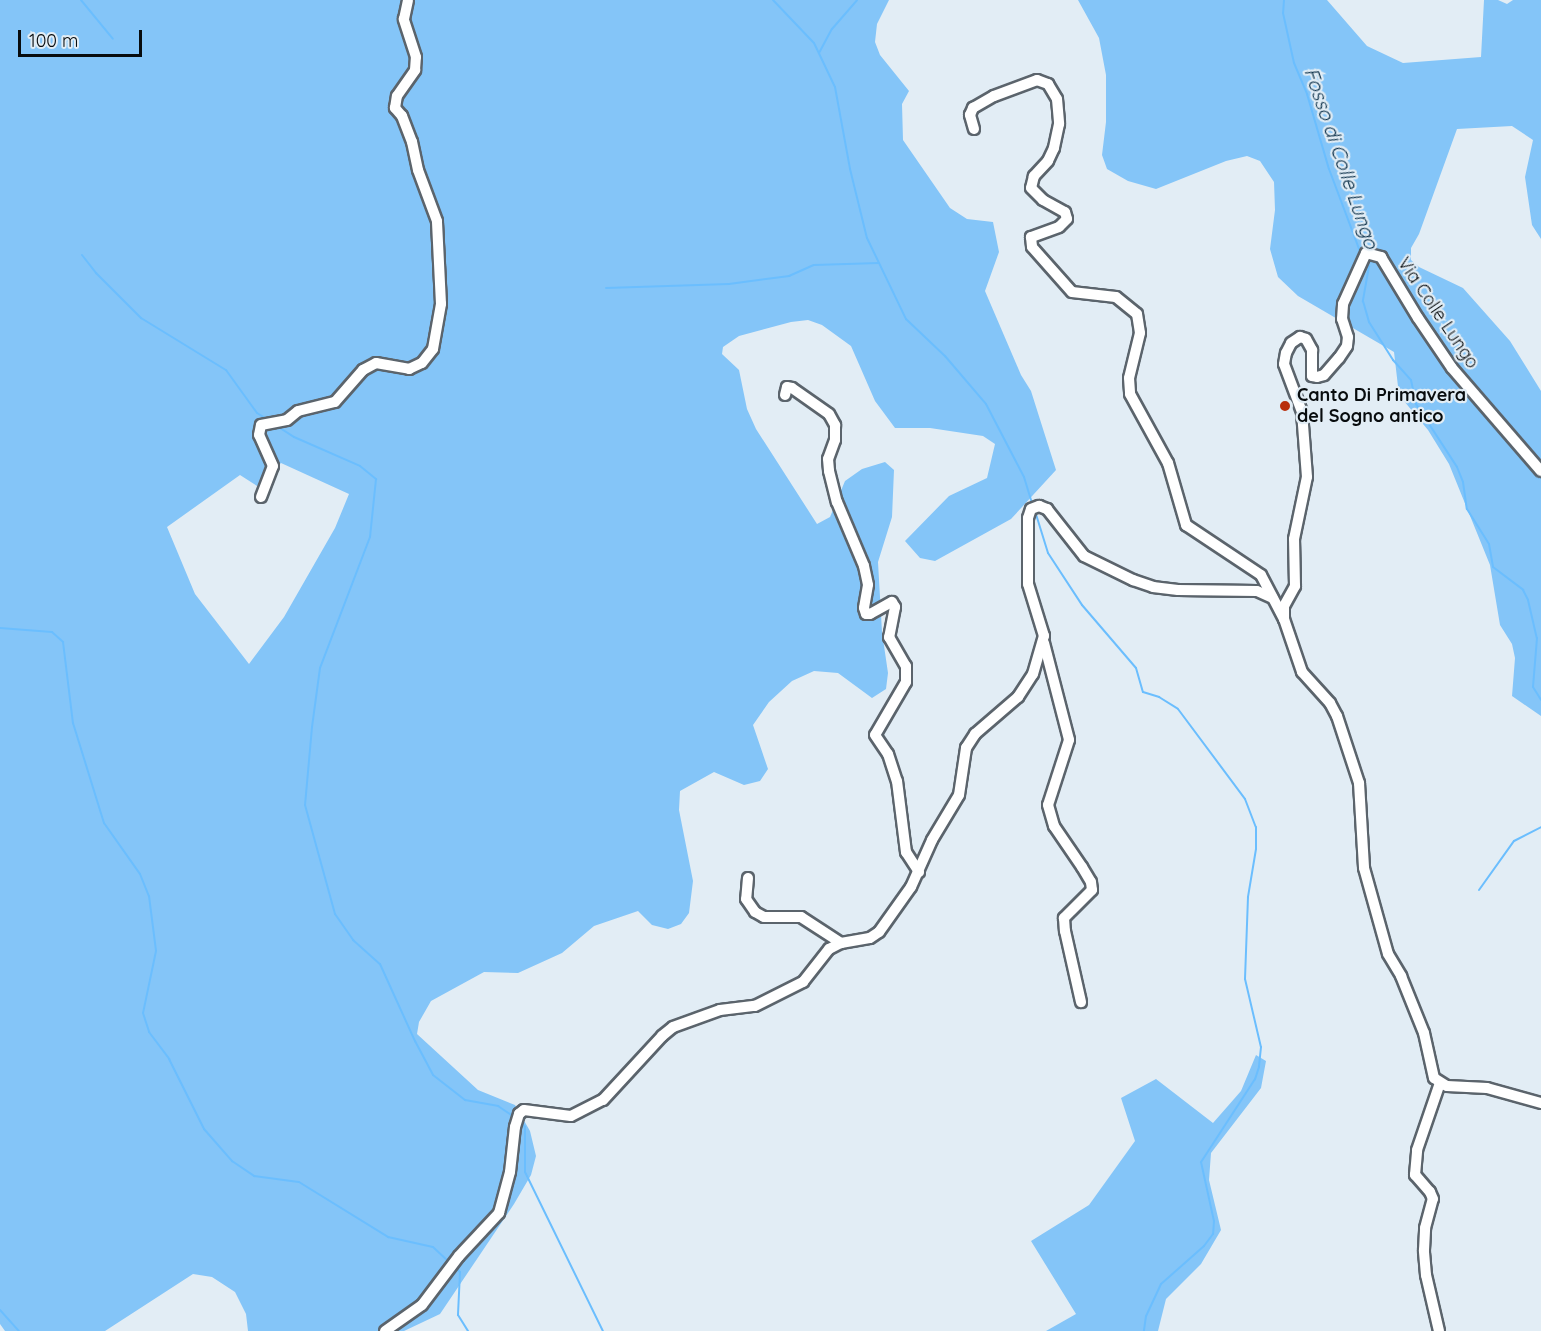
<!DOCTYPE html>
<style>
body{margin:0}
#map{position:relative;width:1541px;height:1331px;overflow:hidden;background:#e2edf5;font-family:Quicksand,sans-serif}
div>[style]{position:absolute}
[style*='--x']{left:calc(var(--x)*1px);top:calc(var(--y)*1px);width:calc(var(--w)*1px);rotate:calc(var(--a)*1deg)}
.forest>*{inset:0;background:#84c5f8}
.stream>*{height:2px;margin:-1px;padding:0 1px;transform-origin:1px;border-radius:1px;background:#6bbefe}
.roads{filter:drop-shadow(2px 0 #5b646c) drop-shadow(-2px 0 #5b646c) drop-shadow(0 2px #5b646c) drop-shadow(0 -2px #5b646c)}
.minor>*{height:10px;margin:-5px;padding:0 5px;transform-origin:5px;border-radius:5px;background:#fff}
.dots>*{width:16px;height:16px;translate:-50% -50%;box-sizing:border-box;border:3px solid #e2edf5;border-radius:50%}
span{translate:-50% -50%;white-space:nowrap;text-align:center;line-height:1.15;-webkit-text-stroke:4.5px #e2edf5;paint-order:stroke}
.street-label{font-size:18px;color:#080c0e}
.poi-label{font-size:18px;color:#080c0e;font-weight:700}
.left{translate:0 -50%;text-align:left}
.water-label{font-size:20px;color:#10344d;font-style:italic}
.scale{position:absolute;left:18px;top:30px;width:124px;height:27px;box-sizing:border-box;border:3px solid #080c0e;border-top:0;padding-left:8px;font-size:18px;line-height:21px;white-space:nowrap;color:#080c0e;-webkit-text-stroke:4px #e2edf5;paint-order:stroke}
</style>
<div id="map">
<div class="forest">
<div style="clip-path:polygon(evenodd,0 0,889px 0,877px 24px,875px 42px,880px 55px,909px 91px,902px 104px,903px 140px,950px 208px,967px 219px,993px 222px,999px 252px,985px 291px,1021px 375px,1031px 391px,1056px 470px,1011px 519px,935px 561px,920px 558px,905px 541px,949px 496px,987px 478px,995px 444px,983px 436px,930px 428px,895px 428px,875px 401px,851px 346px,822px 325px,808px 320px,791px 322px,739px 336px,723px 347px,722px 354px,739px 370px,747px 409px,756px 429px,817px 524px,830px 517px,845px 481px,862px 469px,885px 462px,894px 470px,892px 517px,878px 562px,882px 632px,888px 673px,886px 689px,872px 698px,838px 673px,814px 671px,792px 681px,769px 702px,753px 725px,768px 769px,760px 781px,744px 785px,714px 772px,680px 791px,679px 810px,693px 881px,689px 913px,681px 924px,668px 929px,652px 925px,638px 911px,594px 926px,562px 953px,518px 973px,484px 972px,431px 1001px,419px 1022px,417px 1034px,478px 1090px,515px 1105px,530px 1131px,536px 1156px,531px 1175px,514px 1204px,440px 1314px,404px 1331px,248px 1331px,246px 1314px,235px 1292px,212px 1277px,193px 1274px,105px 1331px,5px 1331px,0 1324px,0 0,281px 463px,349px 494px,335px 528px,284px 617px,249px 664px,195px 594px,167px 527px,240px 475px,257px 486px,281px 463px)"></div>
<div style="clip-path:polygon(1078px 0,1327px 0,1367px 46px,1403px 63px,1481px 57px,1484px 0,1498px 0,1507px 4px,1513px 0,1541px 0,1541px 239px,1532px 225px,1525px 177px,1533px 140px,1512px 126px,1457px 129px,1419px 234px,1411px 248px,1411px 260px,1419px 267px,1463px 288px,1510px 341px,1541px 391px,1541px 716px,1512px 696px,1515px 658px,1512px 644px,1500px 625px,1490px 565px,1449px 464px,1428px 430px,1399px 395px,1394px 352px,1298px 296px,1278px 277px,1270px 249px,1275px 210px,1274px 182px,1260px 161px,1247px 156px,1226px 161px,1156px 189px,1128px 181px,1107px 169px,1102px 155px,1106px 122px,1106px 75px,1099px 38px)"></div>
<div style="clip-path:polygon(1256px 1055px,1266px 1061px,1261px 1088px,1211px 1153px,1209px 1180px,1221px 1230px,1201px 1264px,1166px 1299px,1158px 1331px,1046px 1331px,1076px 1314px,1031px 1241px,1089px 1205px,1135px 1141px,1121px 1098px,1156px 1079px,1213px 1123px,1241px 1091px)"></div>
</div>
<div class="stream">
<div style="--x:81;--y:0;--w:50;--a:50.6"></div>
<div style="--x:773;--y:0;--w:59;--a:46.4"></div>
<div style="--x:814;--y:43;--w:49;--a:64.5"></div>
<div style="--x:835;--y:87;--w:83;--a:79.6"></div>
<div style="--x:850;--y:169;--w:71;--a:76.2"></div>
<div style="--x:867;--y:238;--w:90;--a:64.3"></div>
<div style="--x:906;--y:319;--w:54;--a:43.5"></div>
<div style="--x:945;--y:356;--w:63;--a:49.5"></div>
<div style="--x:986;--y:404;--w:82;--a:62.5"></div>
<div style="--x:1024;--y:477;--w:30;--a:73"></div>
<div style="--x:1284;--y:0;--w:13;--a:94"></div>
<div style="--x:1283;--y:13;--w:51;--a:77.6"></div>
<div style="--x:1294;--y:63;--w:34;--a:67"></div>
<div style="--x:1307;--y:94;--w:78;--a:73.7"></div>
<div style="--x:1329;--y:169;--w:91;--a:69.4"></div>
<div style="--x:819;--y:53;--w:27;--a:-62"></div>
<div style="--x:832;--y:29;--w:38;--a:-49"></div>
<div style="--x:82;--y:255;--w:23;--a:52"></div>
<div style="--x:96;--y:273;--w:64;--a:45"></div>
<div style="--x:141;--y:318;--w:100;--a:31.5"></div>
<div style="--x:226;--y:370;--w:53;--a:54.2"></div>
<div style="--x:257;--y:413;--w:13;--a:32"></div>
<div style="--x:1366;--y:264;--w:4;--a:34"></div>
<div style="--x:1369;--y:266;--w:36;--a:100"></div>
<div style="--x:1363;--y:301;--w:22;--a:74"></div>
<div style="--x:1369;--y:322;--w:45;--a:57.7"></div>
<div style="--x:1393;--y:360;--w:27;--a:48"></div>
<div style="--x:1411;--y:380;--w:25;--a:78"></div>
<div style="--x:1416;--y:404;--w:75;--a:56.9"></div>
<div style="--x:1457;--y:467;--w:16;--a:68"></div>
<div style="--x:1463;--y:482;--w:27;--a:82"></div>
<div style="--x:1467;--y:509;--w:41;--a:57.8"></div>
<div style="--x:1489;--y:544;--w:23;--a:80"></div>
<div style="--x:1493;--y:567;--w:38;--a:37"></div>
<div style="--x:1523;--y:590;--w:11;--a:63"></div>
<div style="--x:1528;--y:600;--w:39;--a:77"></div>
<div style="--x:1537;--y:638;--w:49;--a:94.7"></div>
<div style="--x:1533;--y:687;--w:15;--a:58"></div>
<div style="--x:606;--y:288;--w:123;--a:-1.9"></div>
<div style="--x:729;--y:284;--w:61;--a:-7.6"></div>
<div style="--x:789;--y:276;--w:27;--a:-24"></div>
<div style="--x:814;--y:265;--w:65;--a:-1.8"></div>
<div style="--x:277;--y:426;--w:20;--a:33"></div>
<div style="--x:294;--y:437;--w:72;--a:23.7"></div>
<div style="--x:360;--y:466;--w:21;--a:39"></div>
<div style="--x:376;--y:479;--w:58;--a:95.9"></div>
<div style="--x:370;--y:537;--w:140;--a:110.9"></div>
<div style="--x:320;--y:668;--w:60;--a:97.7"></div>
<div style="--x:312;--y:727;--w:78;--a:95.1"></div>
<div style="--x:305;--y:805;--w:113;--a:74.6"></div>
<div style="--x:335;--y:914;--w:32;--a:55"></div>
<div style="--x:353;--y:940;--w:36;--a:42"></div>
<div style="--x:380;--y:964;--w:85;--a:65.6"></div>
<div style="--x:415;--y:1041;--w:38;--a:62"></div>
<div style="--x:433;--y:1075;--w:41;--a:38"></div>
<div style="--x:465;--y:1100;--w:34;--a:10"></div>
<div style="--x:498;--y:1106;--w:18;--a:34"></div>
<div style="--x:1035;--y:511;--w:44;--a:72.8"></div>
<div style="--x:1048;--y:553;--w:62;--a:56.8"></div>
<div style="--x:1082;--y:605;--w:83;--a:49.4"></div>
<div style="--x:1136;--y:668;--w:25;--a:74"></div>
<div style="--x:1143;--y:692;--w:17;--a:17"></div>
<div style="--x:1159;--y:697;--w:22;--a:32"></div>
<div style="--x:1178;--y:709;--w:112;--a:53.3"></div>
<div style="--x:1245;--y:799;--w:30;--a:69"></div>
<div style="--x:1256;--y:827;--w:22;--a:90"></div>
<div style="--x:1256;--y:849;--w:49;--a:99.5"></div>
<div style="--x:1248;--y:897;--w:82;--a:92.1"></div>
<div style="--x:1245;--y:979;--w:70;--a:76.8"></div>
<div style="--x:1261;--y:1047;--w:20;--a:96"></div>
<div style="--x:1259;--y:1067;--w:13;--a:108"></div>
<div style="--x:1255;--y:1079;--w:99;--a:123"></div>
<div style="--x:1201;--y:1162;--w:60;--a:77.6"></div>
<div style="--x:1214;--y:1221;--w:13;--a:94"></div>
<div style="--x:1213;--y:1234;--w:15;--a:127"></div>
<div style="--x:1204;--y:1246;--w:57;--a:138.5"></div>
<div style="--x:1161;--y:1284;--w:35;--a:115"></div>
<div style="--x:1146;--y:1316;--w:15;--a:98"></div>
<div style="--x:0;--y:628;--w:52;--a:4.4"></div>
<div style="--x:52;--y:632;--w:15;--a:42"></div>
<div style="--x:63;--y:642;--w:82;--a:83"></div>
<div style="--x:73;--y:723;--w:105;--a:72.8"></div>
<div style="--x:104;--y:823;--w:62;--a:54.8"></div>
<div style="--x:140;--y:874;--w:24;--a:68"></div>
<div style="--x:149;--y:896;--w:55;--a:82.7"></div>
<div style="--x:156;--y:951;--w:63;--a:101.8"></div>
<div style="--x:143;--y:1013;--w:20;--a:72"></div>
<div style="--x:149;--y:1032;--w:34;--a:53"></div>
<div style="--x:169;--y:1059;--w:78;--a:63.4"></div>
<div style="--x:204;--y:1129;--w:43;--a:48.8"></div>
<div style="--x:232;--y:1161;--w:27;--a:34"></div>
<div style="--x:254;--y:1176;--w:45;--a:7.6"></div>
<div style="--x:299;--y:1182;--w:105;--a:31.7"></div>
<div style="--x:388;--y:1237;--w:46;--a:12.5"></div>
<div style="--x:433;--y:1247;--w:23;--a:43"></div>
<div style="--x:1479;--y:890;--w:60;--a:-54.5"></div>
<div style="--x:1514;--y:841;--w:30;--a:-27"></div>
<div style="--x:520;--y:1122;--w:7;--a:45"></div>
<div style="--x:525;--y:1127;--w:45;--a:90"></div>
<div style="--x:525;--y:1172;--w:177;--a:63.9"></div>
<div style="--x:455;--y:1267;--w:7;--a:45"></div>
<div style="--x:460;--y:1272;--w:43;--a:92.7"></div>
<div style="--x:458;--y:1315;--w:19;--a:58"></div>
<div style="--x:0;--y:1310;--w:28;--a:48"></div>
</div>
<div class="roads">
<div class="minor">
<div style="--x:974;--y:129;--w:15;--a:-106"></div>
<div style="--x:970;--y:115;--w:8;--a:-67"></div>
<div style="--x:973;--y:108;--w:24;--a:-30"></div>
<div style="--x:994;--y:96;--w:46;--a:-20.4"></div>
<div style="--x:1037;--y:80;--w:12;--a:20"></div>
<div style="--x:1048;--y:84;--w:17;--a:59"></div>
<div style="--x:1057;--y:99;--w:25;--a:85"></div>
<div style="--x:1059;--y:124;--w:25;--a:102"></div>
<div style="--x:1054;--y:148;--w:14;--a:115"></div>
<div style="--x:1048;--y:161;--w:21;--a:133"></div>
<div style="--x:1034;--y:176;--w:12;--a:104"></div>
<div style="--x:1031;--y:188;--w:17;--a:45"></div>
<div style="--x:1043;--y:200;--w:25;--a:29"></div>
<div style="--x:1065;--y:212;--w:7;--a:74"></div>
<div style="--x:1067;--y:219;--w:11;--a:135"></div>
<div style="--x:1059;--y:227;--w:30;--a:160"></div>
<div style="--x:1031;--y:237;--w:10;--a:84"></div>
<div style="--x:1032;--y:247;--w:60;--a:48.4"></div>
<div style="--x:1072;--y:292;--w:44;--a:6.5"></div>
<div style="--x:1116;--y:297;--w:27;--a:39"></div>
<div style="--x:1137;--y:314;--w:19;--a:81"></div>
<div style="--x:1140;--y:333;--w:46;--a:103.7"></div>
<div style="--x:1129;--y:378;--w:16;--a:86"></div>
<div style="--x:1130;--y:394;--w:79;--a:61.2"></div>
<div style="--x:1168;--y:463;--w:65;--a:73.8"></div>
<div style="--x:1186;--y:525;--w:90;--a:33.7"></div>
<div style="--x:1261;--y:575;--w:50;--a:62.4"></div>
<div style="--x:1284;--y:619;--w:56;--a:71.2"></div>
<div style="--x:1302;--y:672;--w:42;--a:47.9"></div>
<div style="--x:1330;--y:703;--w:15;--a:62"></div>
<div style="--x:1337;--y:716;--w:71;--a:71.8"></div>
<div style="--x:1359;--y:783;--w:85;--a:86.6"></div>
<div style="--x:1364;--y:868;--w:89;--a:74.4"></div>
<div style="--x:1388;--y:954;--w:26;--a:59"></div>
<div style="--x:1401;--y:976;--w:61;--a:68"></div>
<div style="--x:1424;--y:1033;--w:46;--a:77.5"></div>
<div style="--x:1434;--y:1078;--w:15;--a:32"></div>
<div style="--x:1447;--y:1086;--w:40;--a:2.9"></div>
<div style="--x:1487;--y:1088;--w:56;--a:15.5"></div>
<div style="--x:785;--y:395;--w:8;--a:-76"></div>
<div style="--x:787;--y:387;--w:5;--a:11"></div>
<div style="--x:792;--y:388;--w:45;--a:35.1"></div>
<div style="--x:829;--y:414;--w:13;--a:61"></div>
<div style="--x:835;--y:425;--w:15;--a:90"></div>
<div style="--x:835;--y:440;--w:20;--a:110"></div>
<div style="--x:828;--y:459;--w:12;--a:85"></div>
<div style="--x:829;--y:471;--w:32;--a:76"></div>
<div style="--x:837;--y:502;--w:69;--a:67.1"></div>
<div style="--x:864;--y:566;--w:19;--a:78"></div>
<div style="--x:868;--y:585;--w:23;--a:100"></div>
<div style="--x:864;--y:608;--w:6;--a:72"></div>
<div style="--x:866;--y:614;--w:4;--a:0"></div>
<div style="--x:870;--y:614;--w:25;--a:-29"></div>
<div style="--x:892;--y:602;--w:6;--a:59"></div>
<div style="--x:895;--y:607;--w:31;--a:101"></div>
<div style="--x:889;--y:637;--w:34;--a:60"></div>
<div style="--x:906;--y:666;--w:16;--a:90"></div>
<div style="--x:906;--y:682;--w:61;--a:120.3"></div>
<div style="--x:875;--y:735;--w:23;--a:56"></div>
<div style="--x:888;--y:754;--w:28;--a:72"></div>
<div style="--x:897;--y:781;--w:72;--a:82.8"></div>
<div style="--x:906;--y:852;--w:24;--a:57"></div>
<div style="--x:261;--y:497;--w:33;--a:-69"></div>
<div style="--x:273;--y:466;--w:34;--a:-114"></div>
<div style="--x:259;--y:435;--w:10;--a:-79"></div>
<div style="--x:261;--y:425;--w:26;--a:-11"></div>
<div style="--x:287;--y:420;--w:14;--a:-39"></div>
<div style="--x:298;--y:411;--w:38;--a:-14"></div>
<div style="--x:335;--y:402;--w:43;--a:-48.8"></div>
<div style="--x:363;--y:370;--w:15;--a:-28"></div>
<div style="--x:376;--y:363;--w:34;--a:10"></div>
<div style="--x:409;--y:369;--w:14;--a:-25"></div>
<div style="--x:422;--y:363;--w:18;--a:-52"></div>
<div style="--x:433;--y:349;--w:46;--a:-79.9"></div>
<div style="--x:441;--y:304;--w:83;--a:-92.8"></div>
<div style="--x:437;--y:221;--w:54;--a:-110.4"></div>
<div style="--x:418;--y:170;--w:29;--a:-102"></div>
<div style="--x:412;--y:142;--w:28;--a:-111"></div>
<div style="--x:402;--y:116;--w:11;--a:-131"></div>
<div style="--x:395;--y:108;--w:12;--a:-81"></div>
<div style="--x:397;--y:96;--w:32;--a:-55"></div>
<div style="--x:415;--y:70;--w:13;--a:-86"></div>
<div style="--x:416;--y:57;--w:40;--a:-108"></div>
<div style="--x:404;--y:19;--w:19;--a:-78"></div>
<div style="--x:1284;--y:619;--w:13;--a:-90"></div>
<div style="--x:1284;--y:606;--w:23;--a:-61"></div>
<div style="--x:1295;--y:586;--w:47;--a:-91.2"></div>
<div style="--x:1294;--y:539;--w:63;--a:-78.2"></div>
<div style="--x:1307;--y:477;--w:65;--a:-94.4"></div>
<div style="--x:1302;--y:412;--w:51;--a:-110.6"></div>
<div style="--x:1284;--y:364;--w:11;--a:-80"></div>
<div style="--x:1286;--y:353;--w:11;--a:-63"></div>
<div style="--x:1291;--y:343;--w:11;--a:-34"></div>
<div style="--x:1300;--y:337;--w:6;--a:18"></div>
<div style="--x:1306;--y:339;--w:13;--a:61"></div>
<div style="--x:1312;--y:350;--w:26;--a:90"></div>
<div style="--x:1312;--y:376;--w:5;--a:11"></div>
<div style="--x:1317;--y:377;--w:7;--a:-16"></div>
<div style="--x:1324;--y:375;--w:23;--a:-49"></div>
<div style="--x:1339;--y:358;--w:14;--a:-56"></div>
<div style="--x:1347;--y:346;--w:9;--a:-84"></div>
<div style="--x:1348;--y:337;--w:19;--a:-108"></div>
<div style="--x:1342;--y:319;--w:15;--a:-86"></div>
<div style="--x:1343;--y:304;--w:56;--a:-65.7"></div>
<div style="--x:1366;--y:253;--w:16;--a:15"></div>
<div style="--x:1381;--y:257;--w:71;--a:58.8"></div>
<div style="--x:1418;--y:318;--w:60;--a:55.8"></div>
<div style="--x:1452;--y:368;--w:136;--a:49.2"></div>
<div style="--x:1044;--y:643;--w:100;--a:75.5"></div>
<div style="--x:1069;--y:740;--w:68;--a:107.9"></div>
<div style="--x:1048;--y:805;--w:22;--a:74"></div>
<div style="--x:1054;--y:826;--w:50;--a:55.7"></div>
<div style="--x:1082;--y:867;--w:17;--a:59"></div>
<div style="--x:1091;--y:882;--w:8;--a:83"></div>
<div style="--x:1092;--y:890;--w:40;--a:135"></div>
<div style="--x:1064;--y:918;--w:13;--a:86"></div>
<div style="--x:1065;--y:931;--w:73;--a:77.3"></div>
<div style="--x:748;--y:878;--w:21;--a:95"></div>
<div style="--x:746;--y:899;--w:16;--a:55"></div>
<div style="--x:755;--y:912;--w:10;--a:29"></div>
<div style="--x:764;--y:917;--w:37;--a:0"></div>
<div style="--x:801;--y:917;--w:48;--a:33"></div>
<div style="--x:385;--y:1331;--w:45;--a:-35.1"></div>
<div style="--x:422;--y:1305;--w:61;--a:-52.9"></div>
<div style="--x:459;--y:1256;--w:59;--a:-47.1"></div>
<div style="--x:499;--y:1213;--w:42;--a:-75"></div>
<div style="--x:510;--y:1172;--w:45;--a:-83.7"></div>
<div style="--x:515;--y:1127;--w:14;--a:-73"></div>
<div style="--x:519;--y:1114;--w:6;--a:-39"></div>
<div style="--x:524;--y:1110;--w:47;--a:7.3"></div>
<div style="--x:571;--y:1116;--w:36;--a:-27"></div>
<div style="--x:603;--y:1100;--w:87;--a:-47.3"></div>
<div style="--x:662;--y:1036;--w:14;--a:-39"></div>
<div style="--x:673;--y:1027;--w:50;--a:-19.9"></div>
<div style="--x:720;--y:1010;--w:35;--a:-7"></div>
<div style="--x:755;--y:1006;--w:54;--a:-26.6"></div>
<div style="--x:803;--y:982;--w:42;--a:-51.8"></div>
<div style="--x:829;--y:949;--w:13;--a:-27"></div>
<div style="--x:841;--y:943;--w:29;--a:-10"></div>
<div style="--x:870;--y:938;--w:11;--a:-34"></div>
<div style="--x:879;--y:932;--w:55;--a:-54.6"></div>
<div style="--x:911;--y:887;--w:51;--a:-65.9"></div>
<div style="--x:932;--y:840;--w:52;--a:-59"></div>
<div style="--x:959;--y:795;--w:48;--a:-81.5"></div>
<div style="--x:966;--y:748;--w:17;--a:-57"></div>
<div style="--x:975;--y:734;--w:57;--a:-40.7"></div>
<div style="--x:1018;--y:697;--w:27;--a:-57"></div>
<div style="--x:1033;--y:674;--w:40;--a:-74"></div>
<div style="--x:1044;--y:636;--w:54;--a:-107.1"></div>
<div style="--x:1028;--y:584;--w:66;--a:-90"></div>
<div style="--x:1028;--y:518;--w:9;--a:-72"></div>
<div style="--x:1031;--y:509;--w:9;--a:-21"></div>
<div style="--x:1039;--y:506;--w:9;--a:21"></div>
<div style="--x:1047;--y:509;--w:60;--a:51.8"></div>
<div style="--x:1084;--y:556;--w:55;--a:26.1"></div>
<div style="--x:1133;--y:580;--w:21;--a:19"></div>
<div style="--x:1153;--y:587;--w:25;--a:7"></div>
<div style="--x:1178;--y:590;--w:79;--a:0.7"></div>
<div style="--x:1257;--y:591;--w:17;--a:24"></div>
<div style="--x:1439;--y:1331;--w:57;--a:-103.1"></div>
<div style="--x:1426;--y:1275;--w:25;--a:-95"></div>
<div style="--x:1424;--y:1250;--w:22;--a:-87"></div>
<div style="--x:1425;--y:1228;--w:30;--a:-75"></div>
<div style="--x:1433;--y:1199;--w:8;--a:-113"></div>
<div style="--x:1430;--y:1192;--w:23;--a:-131"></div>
<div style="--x:1415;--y:1175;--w:25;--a:-85"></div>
<div style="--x:1417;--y:1150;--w:71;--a:-71.1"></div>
</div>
</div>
<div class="dots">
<div style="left:1285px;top:406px;background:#b82e0c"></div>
</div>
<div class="street-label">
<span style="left:1438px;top:313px;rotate:56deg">Via Colle Lungo</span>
</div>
<div class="poi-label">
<span class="left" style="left:1297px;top:406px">Canto Di Primavera<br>del Sogno antico</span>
</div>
<div class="water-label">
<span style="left:1342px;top:158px;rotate:71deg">Fosso di Colle Lungo</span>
</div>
<div class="scale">100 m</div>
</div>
